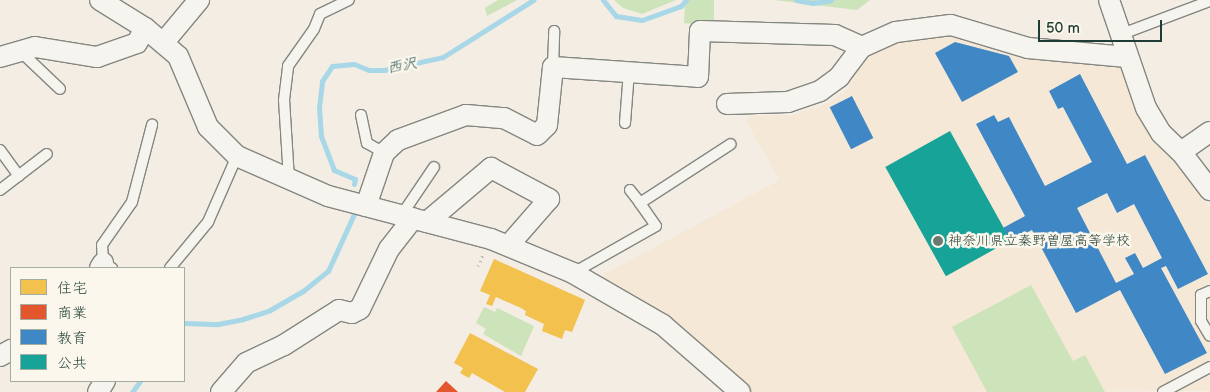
<!DOCTYPE html>
<meta charset="utf-8">
<style>
body{margin:0}
#map{position:relative;width:1210px;height:392px;overflow:hidden;background:#f3ede3;font-family:"Balsamiq Sans","Klee One",sans-serif}
div>[style]{position:absolute}
[style*='--x']{left:calc(var(--x)*1px);top:calc(var(--y)*1px);width:calc(var(--w)*1px);rotate:calc(var(--a)*1deg)}
.built>*{inset:0;background:#f5e8d6}
.green>*{inset:0;background:#cde3ba}
.homes>*{inset:0;background:#f2c14e}
.shops>*{inset:0;background:#e4572e}
.schools>*{inset:0;background:#3f88c5;transform-origin:0 0}
.public>*{inset:0;background:#17a398;transform-origin:0 0}
.stream>*{height:5px;margin:-2.5px;padding:0 2.5px;transform-origin:2.5px;border-radius:2.5px;background:#a8d7e7}
.path>*{height:3px;margin-top:-1.5px;transform-origin:0;background:repeating-linear-gradient(90deg,#b2b3af 0 1px,transparent 0 5px)}
.roads{filter:drop-shadow(1px 0 #848781) drop-shadow(-1px 0 #848781) drop-shadow(0 1px #848781) drop-shadow(0 -1px #848781)}
.service>*{height:10px;margin:-5px;padding:0 5px;transform-origin:5px;border-radius:5px;background:#f6f4ef}
.minor>*{height:20px;margin:-10px;padding:0 10px;transform-origin:10px;border-radius:10px;background:#f6f4ef}
.dots>*{width:14px;height:14px;translate:-50% -50%;box-sizing:border-box;border:2px solid #fbf7ec;border-radius:50%}
span{translate:-50% -50%;white-space:nowrap;text-align:center;line-height:1.15;-webkit-text-stroke:5px #fbf7ec;paint-order:stroke}
.poi-label{font-size:14px;color:#1f3d34}
.left{translate:0 -50%;text-align:left}
.water-label{font-size:15px;color:#345a58;font-style:italic}
.legend{position:absolute;left:10px;top:267px;width:175px;height:115px;box-sizing:border-box;background:#fbf7ec;border:1px solid #a3ada2;margin:0;padding:6px 9px;list-style:none;font-size:15px;color:#1f3d34}
.legend li{display:flex;align-items:center;gap:10px;height:25px}
.legend b{width:25px;border:1px solid #a3ada2}
.scale{position:absolute;left:1038px;top:20px;width:124px;height:22px;box-sizing:border-box;border:2px solid #1f3d34;border-top:0;padding-left:6px;font-size:15px;line-height:18px;white-space:nowrap;color:#1f3d34;-webkit-text-stroke:4px #fbf7ec;paint-order:stroke}
</style>
<div id="map">
<div class="built">
<div style="clip-path:polygon(951px 34px,1122px 63px,1155px 139px,1187px 173px,1210px 208px,1210px 391px,749px 392px,605px 283px,603px 275px,780px 180px,746px 121px,751px 116px,793px 115px,828px 104px,849px 89px,849px 81px,874px 51px,898px 40px)"></div>
</div>
<div class="green">
<div style="clip-path:polygon(498px 0,517px 0,487px 16px,485px 8px)"></div>
<div style="clip-path:polygon(614px 0,676px 0,642px 14px,623px 8px)"></div>
<div style="clip-path:polygon(689px 0,714px 0,714px 26px,684px 23px,685px 5px)"></div>
<div style="clip-path:polygon(774px 0,870px 0,857px 10px)"></div>
<div style="clip-path:polygon(1031px 285px,1073px 361px,1085px 355px,1105px 392px,987px 392px,952px 327px)"></div>
<div style="clip-path:polygon(484px 307px,495px 312px,497px 308px,534px 326px,521px 356px,483px 334px,486px 329px,476px 323px)"></div>
</div>
<div class="homes">
<div style="clip-path:polygon(494px 259px,585px 300px,572px 332px,565px 330px,562px 339px,542px 331px,544px 324px,525px 315px,526px 311px,521px 308px,496px 297px,492px 306px,486px 304px,490px 295px,480px 291px)"></div>
<div style="clip-path:polygon(470px 333px,538px 369px,525px 392px,505px 392px,472px 373px,469px 378px,460px 373px,463px 368px,454px 363px)"></div>
</div>
<div class="shops">
<div style="clip-path:polygon(446px 381px,458px 392px,436px 392px)"></div>
</div>
<div class="schools">
<div style="clip-path:polygon(955px 42px,1009px 56px,1018px 72px,962px 102px,935px 53px)"></div>
<div style="clip-path:polygon(evenodd,1080px 74px,1127px 164px,1145px 155px,1208px 274px,1178px 289px,1166px 266px,1161px 268px,1207px 353px,1165px 374px,1120px 290px,1076px 313px,1032px 230px,1010px 241px,1003px 228px,1025px 216px,976px 124px,994px 115px,998px 122px,1009px 117px,1045px 186px,1092px 162px,1063px 107px,1058px 109px,1049px 91px,1080px 74px,1107px 193px,1117px 213px,1134px 204px,1162px 258px,1143px 268px,1135px 253px,1125px 258px,1134px 274px,1116px 283px,1077px 208px,1107px 193px)"></div>
<div style="left:852px;top:96px;width:47px;height:25px;rotate:63deg"></div>
</div>
<div class="public">
<div style="left:950px;top:131px;width:125px;height:74px;rotate:61deg"></div>
</div>
<div class="stream">
<div style="--x:603;--y:0;--w:21;--a:51"></div>
<div style="--x:616;--y:16;--w:26;--a:9"></div>
<div style="--x:642;--y:20;--w:41;--a:-19.7"></div>
<div style="--x:681;--y:6;--w:8;--a:-50"></div>
<div style="--x:796;--y:0;--w:17;--a:10"></div>
<div style="--x:813;--y:3;--w:18;--a:-9"></div>
<div style="--x:354;--y:184;--w:5;--a:-79"></div>
<div style="--x:355;--y:179;--w:23;--a:-157"></div>
<div style="--x:334;--y:170;--w:36;--a:-111"></div>
<div style="--x:321;--y:136;--w:29;--a:-94"></div>
<div style="--x:319;--y:107;--w:26;--a:-83"></div>
<div style="--x:322;--y:81;--w:18;--a:-56"></div>
<div style="--x:332;--y:66;--w:22;--a:-5"></div>
<div style="--x:354;--y:64;--w:16;--a:22"></div>
<div style="--x:369;--y:70;--w:15;--a:0"></div>
<div style="--x:384;--y:70;--w:60;--a:-12.4"></div>
<div style="--x:443;--y:57;--w:107;--a:-32.3"></div>
<div style="--x:184;--y:323;--w:34;--a:2"></div>
<div style="--x:218;--y:324;--w:25;--a:-11"></div>
<div style="--x:243;--y:319;--w:28;--a:-18"></div>
<div style="--x:270;--y:310;--w:38;--a:-30"></div>
<div style="--x:303;--y:291;--w:32;--a:-39"></div>
<div style="--x:328;--y:271;--w:65;--a:-65.4"></div>
<div style="--x:132;--y:392;--w:14;--a:-54"></div>
</div>
<div class="path">
<div style="--x:478;--y:266;--w:12;--a:-66"></div>
</div>
<div class="roads">
<div class="service">
<div style="--x:1122;--y:34;--w:94;--a:-20.6"></div>
<div style="--x:20;--y:51;--w:55;--a:43.5"></div>
<div style="--x:553;--y:67;--w:36;--a:-88"></div>
<div style="--x:361;--y:115;--w:29;--a:78"></div>
<div style="--x:367;--y:143;--w:20;--a:30"></div>
<div style="--x:625;--y:123;--w:52;--a:-85.6"></div>
<div style="--x:0;--y:150;--w:32;--a:54"></div>
<div style="--x:289;--y:179;--w:79;--a:-93.6"></div>
<div style="--x:284;--y:100;--w:34;--a:-83"></div>
<div style="--x:288;--y:66;--w:45;--a:-54.9"></div>
<div style="--x:314;--y:29;--w:16;--a:-68"></div>
<div style="--x:320;--y:14;--w:32;--a:-26"></div>
<div style="--x:0;--y:190;--w:59;--a:-37.5"></div>
<div style="--x:630;--y:190;--w:16;--a:52"></div>
<div style="--x:401;--y:216;--w:59;--a:-56"></div>
<div style="--x:112;--y:268;--w:10;--a:-151"></div>
<div style="--x:103;--y:263;--w:18;--a:-93"></div>
<div style="--x:102;--y:245;--w:52;--a:-55.1"></div>
<div style="--x:132;--y:202;--w:80;--a:-75.4"></div>
<div style="--x:170;--y:268;--w:60;--a:-50.4"></div>
<div style="--x:208;--y:222;--w:72;--a:-66.3"></div>
<div style="--x:573;--y:273;--w:95;--a:-29.5"></div>
<div style="--x:656;--y:226;--w:28;--a:-125"></div>
<div style="--x:640;--y:203;--w:108;--a:-33"></div>
<div style="--x:1210;--y:291;--w:10;--a:156"></div>
<div style="--x:1201;--y:295;--w:26;--a:90"></div>
<div style="--x:1201;--y:321;--w:17;--a:59"></div>
<div style="--x:1163;--y:392;--w:53;--a:-28"></div>
</div>
<div class="minor">
<div style="--x:100;--y:0;--w:53;--a:31.9"></div>
<div style="--x:145;--y:28;--w:43;--a:40.3"></div>
<div style="--x:178;--y:56;--w:77;--a:67.1"></div>
<div style="--x:208;--y:127;--w:41;--a:45"></div>
<div style="--x:237;--y:156;--w:99;--a:23.7"></div>
<div style="--x:328;--y:196;--w:169;--a:14.8"></div>
<div style="--x:491;--y:239;--w:89;--a:22.5"></div>
<div style="--x:573;--y:273;--w:104;--a:30"></div>
<div style="--x:663;--y:325;--w:102;--a:41"></div>
<div style="--x:1109;--y:0;--w:114;--a:71.1"></div>
<div style="--x:1146;--y:108;--w:29;--a:59"></div>
<div style="--x:1161;--y:133;--w:28;--a:44"></div>
<div style="--x:1181;--y:152;--w:48;--a:52.7"></div>
<div style="--x:164;--y:42;--w:55;--a:-50.2"></div>
<div style="--x:0;--y:57;--w:36;--a:-16"></div>
<div style="--x:35;--y:47;--w:63;--a:9.2"></div>
<div style="--x:97;--y:57;--w:42;--a:-19.3"></div>
<div style="--x:137;--y:43;--w:17;--a:-62"></div>
<div style="--x:727;--y:104;--w:61;--a:-1.9"></div>
<div style="--x:788;--y:102;--w:34;--a:-19"></div>
<div style="--x:820;--y:91;--w:24;--a:-36"></div>
<div style="--x:839;--y:77;--w:38;--a:-53"></div>
<div style="--x:862;--y:47;--w:37;--a:-24"></div>
<div style="--x:896;--y:32;--w:55;--a:-7.3"></div>
<div style="--x:951;--y:25;--w:80;--a:16.6"></div>
<div style="--x:1028;--y:48;--w:99;--a:5.2"></div>
<div style="--x:1181;--y:152;--w:35;--a:-35"></div>
<div style="--x:366;--y:206;--w:56;--a:-71.2"></div>
<div style="--x:384;--y:153;--w:19;--a:-43"></div>
<div style="--x:398;--y:140;--w:72;--a:-20.2"></div>
<div style="--x:466;--y:115;--w:38;--a:5"></div>
<div style="--x:504;--y:118;--w:37;--a:27"></div>
<div style="--x:537;--y:135;--w:14;--a:-45"></div>
<div style="--x:547;--y:125;--w:58;--a:-84.1"></div>
<div style="--x:553;--y:67;--w:145;--a:3.9"></div>
<div style="--x:698;--y:77;--w:46;--a:-87.5"></div>
<div style="--x:700;--y:31;--w:135;--a:1.7"></div>
<div style="--x:835;--y:35;--w:30;--a:24"></div>
<div style="--x:427;--y:222;--w:84;--a:-40.2"></div>
<div style="--x:491;--y:168;--w:66;--a:28.1"></div>
<div style="--x:549;--y:199;--w:62;--a:131.1"></div>
<div style="--x:100;--y:268;--w:6;--a:-59"></div>
<div style="--x:0;--y:356;--w:13;--a:-29"></div>
<div style="--x:98;--y:392;--w:13;--a:-58"></div>
<div style="--x:221;--y:392;--w:38;--a:-49"></div>
<div style="--x:246;--y:363;--w:42;--a:-25.3"></div>
<div style="--x:284;--y:345;--w:65;--a:-32.5"></div>
<div style="--x:339;--y:310;--w:13;--a:13"></div>
<div style="--x:352;--y:313;--w:9;--a:-27"></div>
<div style="--x:360;--y:309;--w:67;--a:-64.2"></div>
<div style="--x:389;--y:249;--w:39;--a:-52"></div>
</div>
</div>
<div class="dots">
<div style="left:938px;top:241px;background:#697b71"></div>
</div>
<div class="poi-label">
<span class="left" style="left:948px;top:241px">神奈川県立秦野曽屋高等学校</span>
</div>
<div class="water-label">
<span style="left:402px;top:66px;rotate:-11deg">西沢</span>
</div>
<ul class="legend">
<li><b style="height:14px;background:#f2c14e"></b>住宅</li>
<li><b style="height:14px;background:#e4572e"></b>商業</li>
<li><b style="height:14px;background:#3f88c5"></b>教育</li>
<li><b style="height:14px;background:#17a398"></b>公共</li>
</ul>
<div class="scale">50 m</div>
</div>
